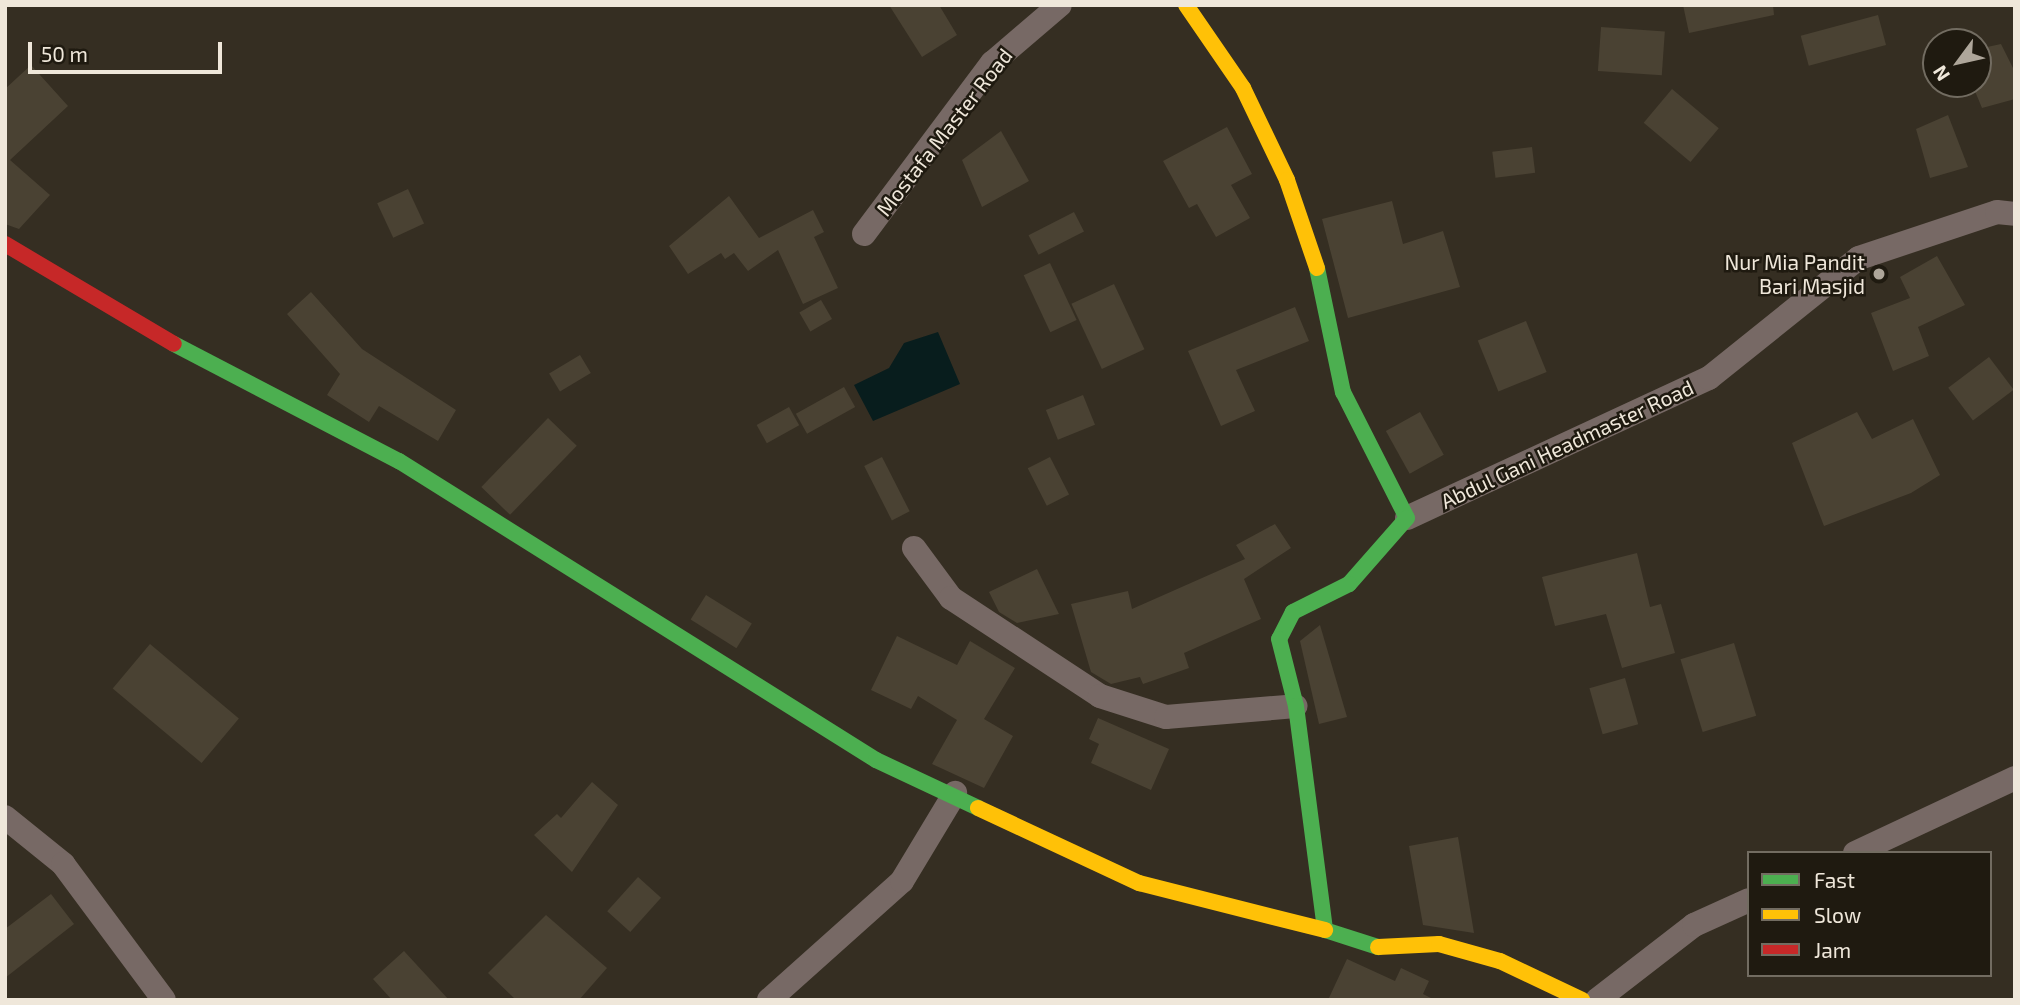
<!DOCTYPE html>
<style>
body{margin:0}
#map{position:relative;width:2020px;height:1005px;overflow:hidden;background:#352e22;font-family:"Exo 2",sans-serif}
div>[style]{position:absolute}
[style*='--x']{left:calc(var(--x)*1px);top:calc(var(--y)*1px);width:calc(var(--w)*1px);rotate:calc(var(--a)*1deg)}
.water>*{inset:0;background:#081d1d}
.building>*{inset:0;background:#4a4233;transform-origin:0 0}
.street>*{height:24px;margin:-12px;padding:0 12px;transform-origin:12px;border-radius:12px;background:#776965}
.fast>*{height:16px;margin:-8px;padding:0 8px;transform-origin:8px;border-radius:8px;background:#4caf50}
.slow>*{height:16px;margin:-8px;padding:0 8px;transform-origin:8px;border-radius:8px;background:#ffc107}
.jam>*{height:16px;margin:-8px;padding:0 8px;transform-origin:8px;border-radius:8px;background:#c62828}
.dots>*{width:19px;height:19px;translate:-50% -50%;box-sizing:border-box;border:4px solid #1f1a10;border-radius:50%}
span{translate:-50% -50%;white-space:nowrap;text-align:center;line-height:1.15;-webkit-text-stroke:5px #1f1a10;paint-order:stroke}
.street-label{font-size:21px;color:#efe7da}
.poi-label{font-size:21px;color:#efe7da}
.right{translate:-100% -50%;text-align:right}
.frame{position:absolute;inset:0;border:7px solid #efe7da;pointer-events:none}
.legend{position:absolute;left:1747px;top:851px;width:245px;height:126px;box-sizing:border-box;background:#1f1a10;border:2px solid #726c61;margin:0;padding:9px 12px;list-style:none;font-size:21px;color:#efe7da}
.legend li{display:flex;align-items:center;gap:14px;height:35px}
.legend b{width:35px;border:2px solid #726c61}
.north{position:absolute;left:1922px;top:28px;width:70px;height:70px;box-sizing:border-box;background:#1f1a10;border:2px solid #726c61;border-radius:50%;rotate:237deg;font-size:19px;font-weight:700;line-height:28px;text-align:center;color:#efe7da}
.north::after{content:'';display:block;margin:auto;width:24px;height:32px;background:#aea69a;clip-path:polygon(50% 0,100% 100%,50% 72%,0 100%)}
.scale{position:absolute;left:28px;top:42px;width:194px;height:32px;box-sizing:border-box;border:4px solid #efe7da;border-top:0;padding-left:9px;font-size:21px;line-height:24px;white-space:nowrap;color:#efe7da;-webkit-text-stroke:5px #1f1a10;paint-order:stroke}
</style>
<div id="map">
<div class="water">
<div style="clip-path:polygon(938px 332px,960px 384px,873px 421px,854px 385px,889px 368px,904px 343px)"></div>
</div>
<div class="building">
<div style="clip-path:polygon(889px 5px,939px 5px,957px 35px,922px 57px)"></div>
<div style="clip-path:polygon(1683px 5px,1773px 5px,1774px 15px,1689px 33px)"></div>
<div style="left:1878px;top:15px;width:31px;height:80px;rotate:75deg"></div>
<div style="left:1601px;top:27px;width:64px;height:44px;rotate:4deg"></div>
<div style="clip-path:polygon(2001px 44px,2015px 72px,2015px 99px,1982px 108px,1972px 84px,1978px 84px,1978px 49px)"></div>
<div style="clip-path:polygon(31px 65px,68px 106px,10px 160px,50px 195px,19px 229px,5px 224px,5px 89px)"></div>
<div style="left:1672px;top:89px;width:61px;height:44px;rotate:40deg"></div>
<div style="clip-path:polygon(1948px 115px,1968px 167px,1930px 178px,1916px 129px)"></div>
<div style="clip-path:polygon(1227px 127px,1252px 174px,1231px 185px,1250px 218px,1216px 237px,1197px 204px,1189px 208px,1163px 161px)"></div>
<div style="clip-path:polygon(1001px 131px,1029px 181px,982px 207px,962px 160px)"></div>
<div style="left:1532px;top:147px;width:26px;height:40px;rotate:83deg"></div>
<div style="left:408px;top:189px;width:38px;height:34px;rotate:65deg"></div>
<div style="clip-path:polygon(729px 196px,759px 238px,813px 210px,824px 232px,814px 237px,838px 288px,803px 304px,778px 250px,748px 271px,734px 253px,725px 259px,721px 253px,688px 274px,669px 246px)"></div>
<div style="clip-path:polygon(1392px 201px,1403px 244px,1443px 231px,1460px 287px,1348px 318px,1322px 219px)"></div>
<div style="left:1074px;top:212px;width:22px;height:51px;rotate:63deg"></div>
<div style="clip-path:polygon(1937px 256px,1965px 305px,1918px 327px,1929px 356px,1893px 371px,1871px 313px,1910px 298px,1900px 277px)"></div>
<div style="left:1050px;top:263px;width:63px;height:29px;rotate:65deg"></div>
<div style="left:1114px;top:284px;width:72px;height:47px;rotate:65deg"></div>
<div style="clip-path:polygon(311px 292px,362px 349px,456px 410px,438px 441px,379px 406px,369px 422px,327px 395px,340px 374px,287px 314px)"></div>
<div style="left:821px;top:300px;width:22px;height:25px;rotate:60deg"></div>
<div style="clip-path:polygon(1295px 307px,1309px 341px,1236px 370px,1255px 411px,1221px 426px,1188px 351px)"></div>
<div style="left:1526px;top:321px;width:55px;height:52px;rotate:68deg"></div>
<div style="left:580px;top:355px;width:21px;height:36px;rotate:59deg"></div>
<div style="left:1989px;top:357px;width:41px;height:51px;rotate:53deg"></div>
<div style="left:844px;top:387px;width:23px;height:55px;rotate:61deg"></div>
<div style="left:1083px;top:395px;width:32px;height:40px;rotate:68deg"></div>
<div style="left:789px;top:407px;width:21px;height:37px;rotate:61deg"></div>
<div style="left:1420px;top:412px;width:49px;height:39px;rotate:61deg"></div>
<div style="clip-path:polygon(1857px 412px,1872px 439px,1913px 419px,1940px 475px,1911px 493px,1824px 526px,1792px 443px)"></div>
<div style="left:548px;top:418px;width:40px;height:96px;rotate:44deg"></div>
<div style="left:882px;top:457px;width:61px;height:20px;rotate:63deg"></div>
<div style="left:1050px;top:457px;width:42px;height:25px;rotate:63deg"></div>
<div style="clip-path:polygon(1275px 524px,1291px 548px,1244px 579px,1261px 619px,1184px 653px,1189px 668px,1143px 684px,1140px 677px,1111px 684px,1091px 672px,1071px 604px,1128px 591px,1132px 609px,1245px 559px,1236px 545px)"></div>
<div style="clip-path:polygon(1637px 553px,1650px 607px,1661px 604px,1675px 653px,1622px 668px,1606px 614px,1555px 626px,1542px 577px)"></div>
<div style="clip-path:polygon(1037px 569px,1059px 614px,1017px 623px,999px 612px,989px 592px)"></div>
<div style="left:706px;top:595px;width:54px;height:29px;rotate:32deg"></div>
<div style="clip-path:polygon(1320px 625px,1347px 717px,1319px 724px,1300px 641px)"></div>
<div style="clip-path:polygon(897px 636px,957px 665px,970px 641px,1015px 668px,984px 719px,1013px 736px,984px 788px,932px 764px,957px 720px,918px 696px,911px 709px,871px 690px)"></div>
<div style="left:1734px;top:643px;width:76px;height:56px;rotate:73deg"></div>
<div style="left:150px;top:644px;width:116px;height:58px;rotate:40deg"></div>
<div style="left:1625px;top:678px;width:48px;height:37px;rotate:74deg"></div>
<div style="clip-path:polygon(1098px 718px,1169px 749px,1151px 790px,1091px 763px,1099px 744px,1089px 739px)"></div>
<div style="clip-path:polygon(592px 782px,618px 805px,572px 872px,534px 835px,557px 814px,561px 818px)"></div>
<div style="clip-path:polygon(1458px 837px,1474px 933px,1423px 925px,1409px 846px)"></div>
<div style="left:638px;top:877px;width:31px;height:46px;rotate:42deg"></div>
<div style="clip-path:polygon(51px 894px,74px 924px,5px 978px,5px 929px)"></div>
<div style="clip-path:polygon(546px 915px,607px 968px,579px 1000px,516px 1000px,488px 973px)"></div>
<div style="clip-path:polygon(404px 951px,449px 1000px,392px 1000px,373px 979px)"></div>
<div style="clip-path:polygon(1347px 959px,1395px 981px,1401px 968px,1429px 981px,1423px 994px,1435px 1000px,1328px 1000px)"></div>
</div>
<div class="street">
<div style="--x:864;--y:234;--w:214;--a:-53.2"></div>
<div style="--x:992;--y:63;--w:89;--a:-40.5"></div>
<div style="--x:1407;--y:518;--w:333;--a:-24.9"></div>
<div style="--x:1709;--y:378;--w:192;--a:-38.7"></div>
<div style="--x:1859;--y:258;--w:145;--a:-18.4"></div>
<div style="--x:1997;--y:212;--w:18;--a:6"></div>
<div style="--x:914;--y:548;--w:62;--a:53.5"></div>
<div style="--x:951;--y:598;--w:178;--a:33.3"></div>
<div style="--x:1100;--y:696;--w:69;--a:17.7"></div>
<div style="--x:1166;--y:717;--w:130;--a:-4.8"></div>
<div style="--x:5;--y:817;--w:75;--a:39"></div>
<div style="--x:63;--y:864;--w:169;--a:53.4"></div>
<div style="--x:1855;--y:853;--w:177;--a:-25.1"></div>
<div style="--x:769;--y:1000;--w:178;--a:-41.8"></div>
<div style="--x:902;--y:881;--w:103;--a:-58.9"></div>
<div style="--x:1597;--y:1000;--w:123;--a:-37.7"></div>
<div style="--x:1694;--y:925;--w:60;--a:-24.4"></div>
</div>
<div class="fast">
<div style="--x:1317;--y:268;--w:127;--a:78.2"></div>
<div style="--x:1343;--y:392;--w:141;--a:63.1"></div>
<div style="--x:1407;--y:518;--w:88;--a:131.3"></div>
<div style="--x:1349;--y:584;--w:63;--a:153.4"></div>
<div style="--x:1293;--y:612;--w:30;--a:117"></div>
<div style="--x:1279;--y:639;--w:69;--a:75.8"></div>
<div style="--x:1296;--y:706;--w:226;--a:82.6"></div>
<div style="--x:1325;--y:930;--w:56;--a:17.8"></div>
<div style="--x:174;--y:344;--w:254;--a:27.5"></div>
<div style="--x:399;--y:461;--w:563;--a:32.08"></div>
<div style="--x:876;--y:760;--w:113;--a:25.2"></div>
</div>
<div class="slow">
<div style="--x:1186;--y:5;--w:101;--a:55.5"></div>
<div style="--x:1243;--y:88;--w:102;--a:64.4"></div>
<div style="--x:1287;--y:180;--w:93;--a:71.2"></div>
<div style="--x:978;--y:808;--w:178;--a:25"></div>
<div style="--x:1139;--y:883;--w:192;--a:14.2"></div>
<div style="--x:1378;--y:947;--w:61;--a:-2.8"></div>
<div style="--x:1439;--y:944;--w:63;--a:15.6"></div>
<div style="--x:1500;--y:961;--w:91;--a:25.4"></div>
</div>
<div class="jam">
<div style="--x:5;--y:244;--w:196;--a:30.6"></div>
</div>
<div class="dots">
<div style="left:1879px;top:274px;background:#aea69a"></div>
</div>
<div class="street-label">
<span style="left:944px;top:132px;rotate:-52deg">Mostafa Master Road</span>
<span style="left:1567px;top:444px;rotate:-25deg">Abdul Gani Headmaster Road</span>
</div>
<div class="poi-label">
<span class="right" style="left:1865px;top:274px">Nur Mia Pandit<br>Bari Masjid</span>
</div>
<div class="frame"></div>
<ul class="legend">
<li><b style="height:9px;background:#4caf50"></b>Fast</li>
<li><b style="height:9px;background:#ffc107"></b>Slow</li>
<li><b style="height:9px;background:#c62828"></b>Jam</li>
</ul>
<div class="north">N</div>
<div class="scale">50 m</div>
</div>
